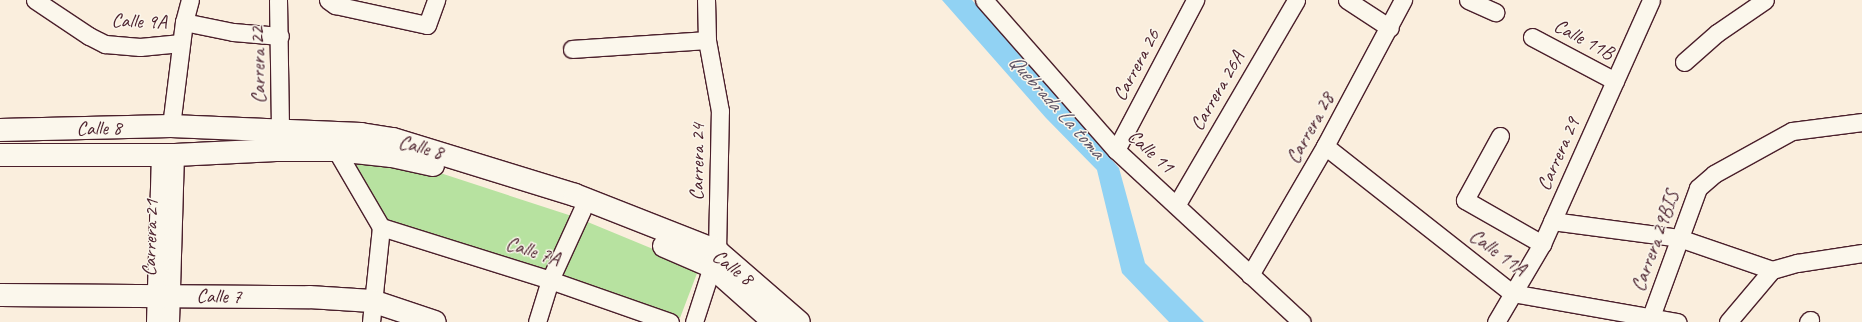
<!DOCTYPE html>
<style>
body{margin:0}
#map{position:relative;width:1862px;height:322px;overflow:hidden;background:#faeedd;font-family:Caveat,sans-serif}
div>[style]{position:absolute}
[style*='--x']{left:calc(var(--x)*1px);top:calc(var(--y)*1px);width:calc(var(--w)*1px);rotate:calc(var(--a)*1deg)}
.green>*{inset:0;background:#b7e2a0}
.water>*{inset:0;background:#91d2f3}
.roads{filter:drop-shadow(1px 0 #4a1f2b) drop-shadow(-1px 0 #4a1f2b) drop-shadow(0 1px #4a1f2b) drop-shadow(0 -1px #4a1f2b)}
.street>*{height:17px;margin:-8.5px;padding:0 8.5px;transform-origin:8.5px;border-radius:8.5px;background:#fbf7ec}
.secondary>*{height:22px;margin:-11px;padding:0 11px;transform-origin:11px;border-radius:11px;background:#fbf7ec}
span{translate:-50% -50%;white-space:nowrap;text-align:center;line-height:1.15;-webkit-text-stroke:3px #fbf7ec;paint-order:stroke}
.street-label{font-size:20px;color:#4a1f2b}
.water-label{font-size:21px;color:#5f5567;font-style:italic}
</style>
<div id="map">
<div class="green">
<div style="clip-path:polygon(351px 161px,428px 169px,578px 218px,699px 268px,680px 318px,550px 272px,389px 222px)"></div>
</div>
<div class="water">
<div style="clip-path:polygon(942px 0,972px 0,1119px 168px,1145px 263px,1204px 322px,1169px 322px,1122px 273px,1097px 170px,1046px 118px)"></div>
</div>
<div class="roads">
<div class="street">
<div style="--x:35;--y:0;--w:65;--a:33.7"></div>
<div style="--x:89;--y:36;--w:18;--a:27"></div>
<div style="--x:105;--y:44;--w:35;--a:5"></div>
<div style="--x:140;--y:47;--w:41;--a:-5.6"></div>
<div style="--x:278;--y:0;--w:130;--a:89.1"></div>
<div style="--x:328;--y:0;--w:9;--a:36"></div>
<div style="--x:335;--y:5;--w:94;--a:12.3"></div>
<div style="--x:427;--y:25;--w:27;--a:-70"></div>
<div style="--x:984;--y:0;--w:200;--a:48.7"></div>
<div style="--x:1116;--y:150;--w:253;--a:42.8"></div>
<div style="--x:1347;--y:0;--w:51;--a:33.1"></div>
<div style="--x:1468;--y:0;--w:30;--a:24"></div>
<div style="--x:184;--y:22;--w:50;--a:11.5"></div>
<div style="--x:233;--y:32;--w:47;--a:4.9"></div>
<div style="--x:1532;--y:37;--w:94;--a:27.9"></div>
<div style="--x:572;--y:49;--w:135;--a:-3.8"></div>
<div style="--x:1684;--y:62;--w:44;--a:-41.3"></div>
<div style="--x:1717;--y:33;--w:58;--a:-34.5"></div>
<div style="--x:171;--y:126;--w:105;--a:-82.9"></div>
<div style="--x:184;--y:22;--w:23;--a:-75"></div>
<div style="--x:1500;--y:136;--w:73;--a:118.7"></div>
<div style="--x:1465;--y:200;--w:89;--a:29.7"></div>
<div style="--x:1325;--y:146;--w:238;--a:38.2"></div>
<div style="--x:1512;--y:293;--w:168;--a:10"></div>
<div style="--x:336;--y:150;--w:89;--a:59.7"></div>
<div style="--x:381;--y:227;--w:96;--a:96"></div>
<div style="--x:1116;--y:150;--w:170;--a:-62.2"></div>
<div style="--x:1177;--y:204;--w:236;--a:-59.7"></div>
<div style="--x:1552;--y:221;--w:128;--a:7.6"></div>
<div style="--x:1679;--y:238;--w:98;--a:19"></div>
<div style="--x:381;--y:227;--w:177;--a:17.4"></div>
<div style="--x:550;--y:280;--w:127;--a:19.3"></div>
<div style="--x:1250;--y:275;--w:149;--a:-59.8"></div>
<div style="--x:1325;--y:146;--w:166;--a:-61.9"></div>
<div style="--x:155;--y:322;--w:167;--a:-88.3"></div>
<div style="--x:170;--y:322;--w:167;--a:-88.3"></div>
<div style="--x:537;--y:322;--w:44;--a:-72.8"></div>
<div style="--x:550;--y:280;--w:77;--a:-65.4"></div>
<div style="--x:694;--y:322;--w:75;--a:-72.1"></div>
<div style="--x:717;--y:251;--w:140;--a:-88.8"></div>
<div style="--x:720;--y:111;--w:72;--a:-100.4"></div>
<div style="--x:707;--y:40;--w:40;--a:-91.4"></div>
<div style="--x:1496;--y:322;--w:91;--a:-59.5"></div>
<div style="--x:1542;--y:244;--w:267;--a:-65.9"></div>
<div style="--x:1649;--y:322;--w:143;--a:-69.9"></div>
<div style="--x:1698;--y:188;--w:21;--a:-41"></div>
<div style="--x:1714;--y:174;--w:89;--a:-28.9"></div>
<div style="--x:1792;--y:131;--w:71;--a:-7.3"></div>
<div style="--x:1728;--y:322;--w:68;--a:-49.8"></div>
<div style="--x:1772;--y:270;--w:26;--a:-16"></div>
<div style="--x:1797;--y:263;--w:66;--a:-8.7"></div>
<div style="--x:1808;--y:322;--w:3;--a:-45"></div>
</div>
<div class="secondary">
<div style="--x:0;--y:130;--w:171;--a:-1.3"></div>
<div style="--x:171;--y:126;--w:190;--a:2.4"></div>
<div style="--x:361;--y:134;--w:32;--a:9"></div>
<div style="--x:393;--y:139;--w:190;--a:17.1"></div>
<div style="--x:575;--y:195;--w:153;--a:21.5"></div>
<div style="--x:717;--y:251;--w:108;--a:40.9"></div>
<div style="--x:0;--y:155;--w:175;--a:0"></div>
<div style="--x:175;--y:155;--w:101;--a:-2.8"></div>
<div style="--x:276;--y:150;--w:60;--a:0"></div>
<div style="--x:336;--y:150;--w:56;--a:6.1"></div>
<div style="--x:392;--y:156;--w:42;--a:12.4"></div>
<div style="--x:664;--y:246;--w:51;--a:23.1"></div>
<div style="--x:711;--y:266;--w:84;--a:41.6"></div>
<div style="--x:0;--y:295;--w:309;--a:0.4"></div>
<div style="--x:309;--y:297;--w:63;--a:3.6"></div>
<div style="--x:372;--y:301;--w:66;--a:18.4"></div>
</div>
</div>
<div class="street-label">
<span style="left:139px;top:21px;rotate:2deg">Calle 9A</span>
<span style="left:1584px;top:39px;rotate:28deg">Calle 11B</span>
<span style="left:258px;top:65px;rotate:-91deg">Carrera 22</span>
<span style="left:1136px;top:65px;rotate:-62deg">Carrera 26</span>
<span style="left:1217px;top:91px;rotate:-60deg">Carrera 26A</span>
<span style="left:99px;top:128px;rotate:-1deg">Calle 8</span>
<span style="left:1310px;top:128px;rotate:-61deg">Carrera 28</span>
<span style="left:421px;top:147px;rotate:15deg">Calle 8</span>
<span style="left:1151px;top:151px;rotate:42deg">Calle 11</span>
<span style="left:1558px;top:154px;rotate:-66deg">Carrera 29</span>
<span style="left:697px;top:162px;rotate:-89deg">Carrera 24</span>
<span style="left:150px;top:238px;rotate:-88deg">Carrera 21</span>
<span style="left:1655px;top:241px;rotate:-70deg">Carrera 29BIS</span>
<span style="left:533px;top:251px;rotate:18deg">Calle 7A</span>
<span style="left:1498px;top:252px;rotate:36deg">Calle 11A</span>
<span style="left:733px;top:267px;rotate:37deg">Calle 8</span>
<span style="left:219px;top:296px;rotate:1deg">Calle 7</span>
</div>
<div class="water-label">
<span style="left:1057px;top:106px;rotate:48deg">Quebrada La toma</span>
</div>
</div>
